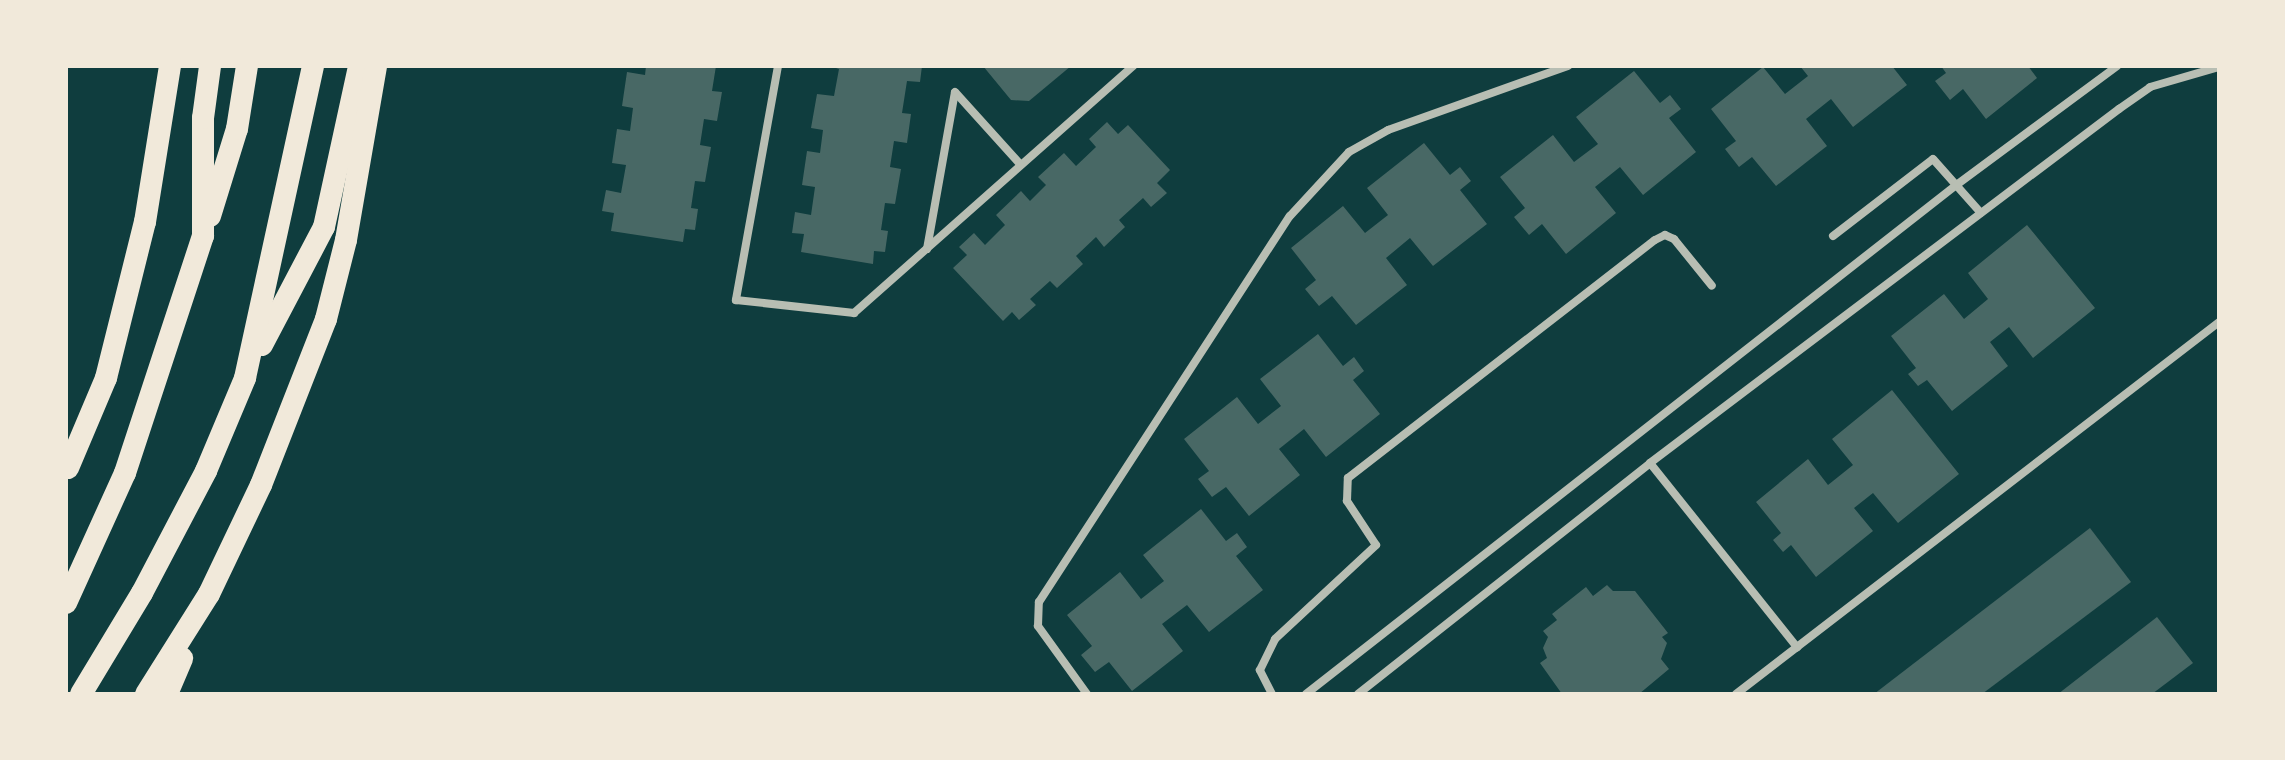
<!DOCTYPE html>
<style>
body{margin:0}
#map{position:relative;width:2285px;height:760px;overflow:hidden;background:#0f3d3e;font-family:"Source Sans 3",sans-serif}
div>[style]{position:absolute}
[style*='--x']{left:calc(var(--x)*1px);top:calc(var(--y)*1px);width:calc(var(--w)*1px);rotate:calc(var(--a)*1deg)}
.building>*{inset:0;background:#486865}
.minor>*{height:8px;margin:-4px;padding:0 4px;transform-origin:4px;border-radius:4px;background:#b8beb3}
.trunk>*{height:22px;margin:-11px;padding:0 11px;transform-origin:11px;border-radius:11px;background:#f1e9da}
span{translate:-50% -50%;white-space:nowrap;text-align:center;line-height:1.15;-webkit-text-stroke:8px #f1e9da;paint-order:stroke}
.frame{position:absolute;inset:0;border:68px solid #f1e9da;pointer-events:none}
</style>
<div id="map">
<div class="building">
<div style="clip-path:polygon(646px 66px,716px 66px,712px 91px,722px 92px,717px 121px,704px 119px,700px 145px,711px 147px,705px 182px,695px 181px,691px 208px,698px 209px,695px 230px,685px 229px,683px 242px,611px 231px,614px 213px,602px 211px,606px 190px,621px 193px,626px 165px,612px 163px,617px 129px,630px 131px,633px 108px,622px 106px,627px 72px,645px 75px)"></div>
<div style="clip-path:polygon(830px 66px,922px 66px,920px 82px,907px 81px,902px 113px,911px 114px,907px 143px,894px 141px,890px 167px,901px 169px,895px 204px,885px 203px,881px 230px,888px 231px,885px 252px,874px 251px,873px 264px,801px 252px,804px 234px,792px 233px,795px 212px,811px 215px,815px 187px,802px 185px,807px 151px,820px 153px,823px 130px,811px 128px,817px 94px,834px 96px,839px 69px)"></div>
<div style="clip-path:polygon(983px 66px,1071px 66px,1029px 101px,1011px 100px)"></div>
<div style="clip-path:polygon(1800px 66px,1892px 66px,1907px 85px,1853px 127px,1831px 99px,1806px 119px,1827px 146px,1776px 186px,1752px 157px,1739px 167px,1725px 149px,1736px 141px,1711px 109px,1763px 67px,1785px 94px,1808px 76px)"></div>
<div style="clip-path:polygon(1941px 66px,2028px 66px,2037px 78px,1986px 119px,1963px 89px,1950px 100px,1935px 81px,1946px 73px)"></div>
<div style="clip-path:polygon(1634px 71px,1660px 103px,1670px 95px,1681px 109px,1669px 118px,1696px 152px,1643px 195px,1620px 167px,1595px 187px,1616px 213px,1566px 254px,1542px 224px,1529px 235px,1514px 217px,1525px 208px,1500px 177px,1553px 135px,1574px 162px,1598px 144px,1576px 117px)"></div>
<div style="clip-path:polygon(1107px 122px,1118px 134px,1128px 125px,1170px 170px,1157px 183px,1167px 193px,1151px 207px,1143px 198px,1119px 220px,1125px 227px,1104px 247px,1096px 237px,1076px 256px,1083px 264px,1057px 288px,1050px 281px,1030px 299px,1036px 305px,1019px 320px,1012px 312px,1003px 321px,953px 268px,967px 255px,959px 247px,974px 233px,985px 245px,1005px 225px,996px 215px,1021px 191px,1030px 201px,1046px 185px,1038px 177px,1064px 153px,1076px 166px,1096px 147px,1089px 139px)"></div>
<div style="clip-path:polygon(1424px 143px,1450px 175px,1460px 167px,1471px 181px,1460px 190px,1487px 224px,1433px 266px,1410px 238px,1386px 258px,1407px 285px,1356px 325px,1332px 296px,1319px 306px,1305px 289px,1316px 280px,1291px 248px,1343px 206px,1365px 233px,1388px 215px,1367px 188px)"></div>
<div style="clip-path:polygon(2027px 225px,2095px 308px,2033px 358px,2009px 327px,1990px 342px,2008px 366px,1952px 411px,1927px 380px,1918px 386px,1908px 374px,1916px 368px,1891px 336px,1944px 294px,1964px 319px,1988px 299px,1968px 273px)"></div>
<div style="clip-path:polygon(1318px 334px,1343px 366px,1354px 357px,1364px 371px,1353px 380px,1380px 414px,1326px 457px,1304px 429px,1279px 449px,1300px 475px,1249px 516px,1226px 487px,1212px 497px,1198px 479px,1209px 471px,1184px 439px,1237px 397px,1258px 424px,1281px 406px,1260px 379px)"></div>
<div style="clip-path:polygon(1892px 390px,1959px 474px,1898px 523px,1873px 493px,1854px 508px,1873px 531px,1816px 577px,1791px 545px,1783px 552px,1773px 540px,1781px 533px,1756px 502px,1808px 459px,1828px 485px,1853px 465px,1832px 439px)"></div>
<div style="clip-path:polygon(1201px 509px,1226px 541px,1237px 533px,1247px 547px,1236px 556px,1263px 590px,1209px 632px,1187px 605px,1162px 624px,1183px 651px,1132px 691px,1109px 662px,1095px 672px,1081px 655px,1092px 646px,1067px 615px,1120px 572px,1141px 599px,1164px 581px,1143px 555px)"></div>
<div style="clip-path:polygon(2090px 528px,2131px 582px,1982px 694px,1874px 694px)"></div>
<div style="clip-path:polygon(1607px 585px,1613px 591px,1635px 591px,1668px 633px,1662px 637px,1667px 643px,1661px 659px,1669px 669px,1639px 694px,1562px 694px,1540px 663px,1547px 658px,1543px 648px,1548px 637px,1543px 631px,1557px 620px,1552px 614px,1586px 587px,1593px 596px)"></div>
<div style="clip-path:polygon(2157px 617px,2193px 663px,2152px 694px,2058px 694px)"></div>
</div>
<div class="minor">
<div style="--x:778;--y:66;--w:238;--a:100.2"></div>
<div style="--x:736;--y:300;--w:119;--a:6.3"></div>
<div style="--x:854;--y:313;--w:373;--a:-41.5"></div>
<div style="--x:1833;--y:236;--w:126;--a:-37.6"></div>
<div style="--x:1933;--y:159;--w:72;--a:48.4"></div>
<div style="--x:927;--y:249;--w:159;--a:-79.9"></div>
<div style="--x:955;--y:92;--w:98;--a:47.9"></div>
<div style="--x:1650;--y:463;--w:236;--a:51.4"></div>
<div style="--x:1087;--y:694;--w:84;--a:-125.8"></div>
<div style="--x:1038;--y:626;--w:24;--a:-88"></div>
<div style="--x:1039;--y:602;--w:460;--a:-57"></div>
<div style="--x:1290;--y:216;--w:87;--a:-47.3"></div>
<div style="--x:1349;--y:152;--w:45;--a:-29.4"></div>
<div style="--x:1388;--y:130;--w:191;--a:-19.6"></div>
<div style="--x:1272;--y:694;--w:27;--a:-117"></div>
<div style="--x:1260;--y:670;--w:34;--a:-64"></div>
<div style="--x:1275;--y:639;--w:138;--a:-42.9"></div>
<div style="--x:1376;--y:545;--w:53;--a:-123.4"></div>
<div style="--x:1347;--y:501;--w:23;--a:-88"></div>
<div style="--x:1348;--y:478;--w:388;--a:-37.8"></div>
<div style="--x:1655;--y:240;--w:11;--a:-27"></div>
<div style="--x:1665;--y:235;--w:10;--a:24"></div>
<div style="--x:1674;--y:239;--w:60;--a:51"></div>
<div style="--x:1306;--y:694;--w:824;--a:-38.05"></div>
<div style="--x:1955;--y:186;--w:202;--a:-36.5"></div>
<div style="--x:1358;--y:694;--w:372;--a:-38.3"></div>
<div style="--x:1650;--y:463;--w:588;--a:-37.05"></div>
<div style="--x:2119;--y:109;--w:38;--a:-35"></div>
<div style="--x:2150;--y:87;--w:72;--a:-16.2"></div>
<div style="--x:1736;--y:694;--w:610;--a:-37.6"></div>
</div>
<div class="trunk">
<div style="--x:210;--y:216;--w:91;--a:-72.8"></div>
<div style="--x:237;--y:129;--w:64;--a:-81"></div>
<div style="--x:262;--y:345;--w:133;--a:-62.3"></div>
<div style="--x:324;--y:227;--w:165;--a:-77.7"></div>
<div style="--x:68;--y:468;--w:98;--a:-67.1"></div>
<div style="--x:106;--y:378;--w:161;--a:-76"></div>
<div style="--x:145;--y:222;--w:158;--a:-80.9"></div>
<div style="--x:66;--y:603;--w:143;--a:-65.6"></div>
<div style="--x:125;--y:473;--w:250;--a:-71.8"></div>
<div style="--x:203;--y:236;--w:118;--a:-90"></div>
<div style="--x:203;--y:118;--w:52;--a:-82.3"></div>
<div style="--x:81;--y:694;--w:118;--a:-58.9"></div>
<div style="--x:142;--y:593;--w:138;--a:-62.3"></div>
<div style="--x:206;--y:471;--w:101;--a:-67.2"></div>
<div style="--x:245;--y:378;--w:319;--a:-77.7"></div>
<div style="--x:146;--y:694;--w:118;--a:-57.8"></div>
<div style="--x:209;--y:594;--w:121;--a:-64.5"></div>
<div style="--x:261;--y:485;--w:178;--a:-68.6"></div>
<div style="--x:326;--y:319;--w:81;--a:-75.8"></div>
<div style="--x:346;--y:240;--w:177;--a:-80.2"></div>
<div style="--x:167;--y:694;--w:39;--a:-67"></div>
</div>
<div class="frame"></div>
</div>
